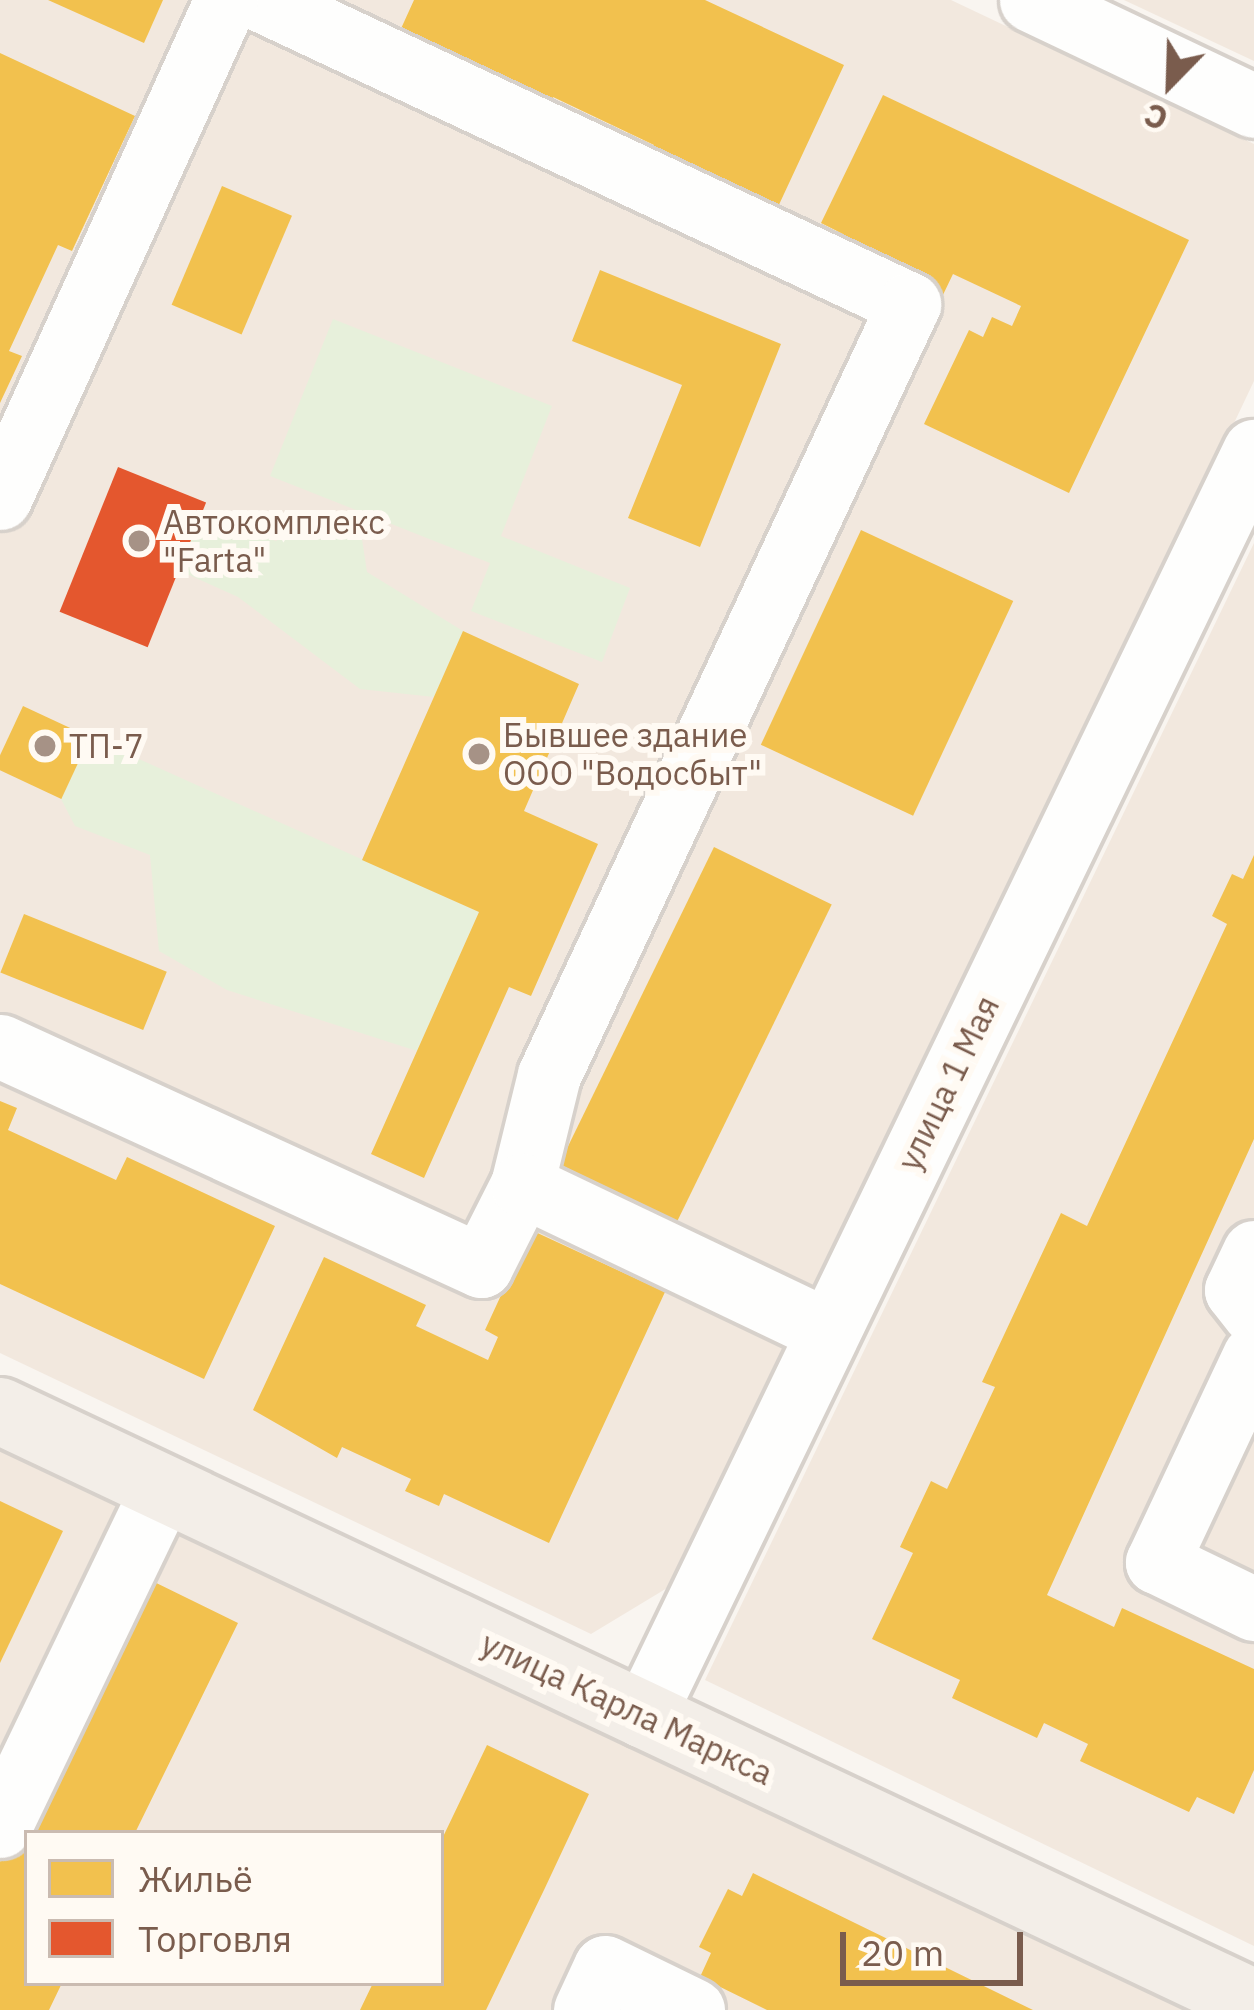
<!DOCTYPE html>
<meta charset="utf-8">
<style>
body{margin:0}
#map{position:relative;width:1254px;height:2010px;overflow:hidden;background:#f9f5f0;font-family:"IBM Plex Sans",sans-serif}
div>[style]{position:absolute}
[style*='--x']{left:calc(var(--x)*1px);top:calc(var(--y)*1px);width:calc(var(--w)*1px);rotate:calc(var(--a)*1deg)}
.residential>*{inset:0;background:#f2e8de}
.green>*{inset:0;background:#e7f0db}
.homes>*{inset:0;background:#f2c14e;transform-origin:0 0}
.shops>*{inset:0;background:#e4572e;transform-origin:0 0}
.roads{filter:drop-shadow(3px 0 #d7d1cb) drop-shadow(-3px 0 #d7d1cb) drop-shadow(0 3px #d7d1cb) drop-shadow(0 -3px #d7d1cb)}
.minor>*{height:63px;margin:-31.5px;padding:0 31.5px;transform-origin:31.5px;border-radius:31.5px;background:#fefefd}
.major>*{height:66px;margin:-33px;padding:0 33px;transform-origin:33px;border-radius:33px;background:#f3eee8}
.dots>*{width:33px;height:33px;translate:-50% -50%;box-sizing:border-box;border:6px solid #fffaf3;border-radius:50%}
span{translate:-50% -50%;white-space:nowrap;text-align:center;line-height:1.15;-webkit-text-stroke:12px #fffaf3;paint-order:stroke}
.poi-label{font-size:33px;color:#7a5c4d}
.left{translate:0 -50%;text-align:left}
.street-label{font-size:33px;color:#7a5c4d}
.legend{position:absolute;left:24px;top:1830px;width:420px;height:156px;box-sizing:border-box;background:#fffaf3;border:3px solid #cabbb1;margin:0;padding:15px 21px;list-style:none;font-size:36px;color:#7a5c4d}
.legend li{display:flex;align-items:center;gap:24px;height:60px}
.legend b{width:60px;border:3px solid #cabbb1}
.north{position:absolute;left:1110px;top:24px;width:120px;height:120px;-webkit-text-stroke:9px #fffaf3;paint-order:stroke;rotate:203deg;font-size:33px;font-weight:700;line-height:48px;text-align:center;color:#7a5c4d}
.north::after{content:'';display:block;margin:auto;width:42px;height:54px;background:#7a5c4d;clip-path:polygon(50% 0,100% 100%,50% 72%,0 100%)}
.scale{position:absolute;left:840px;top:1932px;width:183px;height:54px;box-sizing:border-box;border:6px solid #7a5c4d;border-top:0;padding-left:15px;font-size:36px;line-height:42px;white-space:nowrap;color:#7a5c4d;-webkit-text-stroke:9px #fffaf3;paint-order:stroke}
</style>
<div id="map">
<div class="residential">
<div style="clip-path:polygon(0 0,951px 0,1254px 144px,1254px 381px,687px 1576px,591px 1634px,0 1353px)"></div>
<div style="clip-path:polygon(1124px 0,1254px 0,1254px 61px)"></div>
<div style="clip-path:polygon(1254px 543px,1254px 1946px,705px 1680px)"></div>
<div style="clip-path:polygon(evenodd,0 1451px,1187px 2010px,0 2010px,0 1451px,27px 1833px,441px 1833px,441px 1983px,27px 1983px,27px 1833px)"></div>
</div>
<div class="green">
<div style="clip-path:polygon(333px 319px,552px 406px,501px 536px,630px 588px,602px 662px,471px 611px,490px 563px,270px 476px)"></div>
<div style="clip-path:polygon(202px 514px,276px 541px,306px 516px,362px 539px,367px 572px,463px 631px,434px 697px,360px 689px,238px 597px,187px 574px,179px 568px)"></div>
<div style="clip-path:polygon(90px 737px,479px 912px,417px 1051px,227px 990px,159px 951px,150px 855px,75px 826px,61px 799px)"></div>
</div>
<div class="homes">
<div style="clip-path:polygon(48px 0,163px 0,144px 43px)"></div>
<div style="clip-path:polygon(414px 0,705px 0,844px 65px,770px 224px,645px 165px,654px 145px,553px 97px,545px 115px,394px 44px)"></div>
<div style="clip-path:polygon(0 53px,135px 116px,72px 251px,58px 245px,9px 351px,22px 356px,0 403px)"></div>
<div style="clip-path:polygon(883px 95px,1189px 240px,1069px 493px,924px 424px,969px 330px,983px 337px,992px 317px,1012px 326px,1021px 306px,953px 274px,941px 299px,835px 250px,843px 234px,821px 223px)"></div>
<div style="left:222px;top:186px;width:76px;height:129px;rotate:23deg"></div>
<div style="clip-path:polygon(600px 270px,781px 344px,700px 547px,628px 518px,682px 385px,572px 341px)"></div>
<div style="left:861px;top:530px;width:168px;height:237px;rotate:25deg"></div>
<div style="clip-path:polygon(463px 631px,579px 684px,524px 811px,598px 844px,531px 996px,509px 987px,424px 1178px,371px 1154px,479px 912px,362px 860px)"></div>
<div style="left:23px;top:706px;width:74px;height:68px;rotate:25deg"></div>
<div style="left:714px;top:847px;width:131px;height:353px;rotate:26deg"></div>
<div style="clip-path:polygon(1254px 855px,1254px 1139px,1047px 1595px,1114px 1627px,1122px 1608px,1254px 1669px,1254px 1770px,1234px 1814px,1197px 1797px,1189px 1812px,1080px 1761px,1088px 1744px,1044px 1723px,1037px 1738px,952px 1698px,960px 1680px,872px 1639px,913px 1553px,900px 1547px,931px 1481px,947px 1489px,995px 1387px,982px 1382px,1061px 1213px,1087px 1226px,1227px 924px,1212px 916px,1232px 874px,1243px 879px)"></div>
<div style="left:24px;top:914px;width:154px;height:63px;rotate:22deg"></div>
<div style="clip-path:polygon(0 1101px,17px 1108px,8px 1130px,116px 1180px,127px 1157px,275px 1226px,204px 1379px,0 1284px)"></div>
<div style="clip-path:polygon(531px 1230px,665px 1292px,549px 1543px,444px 1494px,439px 1506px,405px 1491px,411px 1479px,342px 1447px,337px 1458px,253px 1410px,324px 1257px,426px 1305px,416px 1326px,488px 1360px,498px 1337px,485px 1330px)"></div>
<div style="clip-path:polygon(0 1501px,63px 1531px,0 1663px)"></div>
<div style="clip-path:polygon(140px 1575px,238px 1623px,135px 1833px,27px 1833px,27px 1983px,62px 1983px,49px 2010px,0 2010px,0 1862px)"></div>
<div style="clip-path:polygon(487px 1745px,589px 1794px,544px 1890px,486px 2010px,360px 2010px,373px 1983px,441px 1983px,441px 1841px)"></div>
<div style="clip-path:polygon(753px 1873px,1033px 2010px,767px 2010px,700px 1977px,711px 1953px,699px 1947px,728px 1889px,742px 1896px)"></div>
</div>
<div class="shops">
<div style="left:118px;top:467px;width:95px;height:156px;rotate:22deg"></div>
</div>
<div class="roads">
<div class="minor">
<div style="--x:261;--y:0;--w:716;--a:25.13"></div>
<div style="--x:909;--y:304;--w:851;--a:115.03"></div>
<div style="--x:549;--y:1075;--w:113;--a:103.8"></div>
<div style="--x:1031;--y:0;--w:247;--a:25.4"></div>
<div style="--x:0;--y:498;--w:547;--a:-65.59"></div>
<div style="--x:0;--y:1046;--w:529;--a:24.58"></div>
<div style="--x:481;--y:1266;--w:91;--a:-63.2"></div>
<div style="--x:522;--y:1185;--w:339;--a:25.5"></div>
<div style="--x:1254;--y:1252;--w:42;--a:115.3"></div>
<div style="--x:1236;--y:1290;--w:29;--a:52"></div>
<div style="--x:1254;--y:1356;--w:228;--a:115.2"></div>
<div style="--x:1157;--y:1562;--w:108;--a:25.9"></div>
<div style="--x:643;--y:1716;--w:1405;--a:-64.22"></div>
<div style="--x:0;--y:1826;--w:376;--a:-64.3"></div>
<div style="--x:585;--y:2010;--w:47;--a:-65.1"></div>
<div style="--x:605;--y:1967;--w:98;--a:26"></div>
</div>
<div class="major">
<div style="--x:0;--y:1411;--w:1387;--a:25.27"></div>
</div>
</div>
<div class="dots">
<div style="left:139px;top:541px;background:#a69286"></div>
<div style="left:45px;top:746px;background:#a69286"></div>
<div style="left:479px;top:754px;background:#a69286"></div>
</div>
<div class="poi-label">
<span class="left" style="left:163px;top:541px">Автокомплекс<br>"Farta"</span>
<span class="left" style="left:503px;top:754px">Бывшее здание<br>ООО "Водосбыт"</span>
<span class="left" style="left:69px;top:746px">ТП-7</span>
</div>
<div class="street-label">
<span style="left:948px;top:1083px;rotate:-64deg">улица 1 Мая</span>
<span style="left:627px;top:1708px;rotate:25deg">улица Карла Маркса</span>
</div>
<ul class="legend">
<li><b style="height:33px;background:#f2c14e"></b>Жильё</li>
<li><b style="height:33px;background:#e4572e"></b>Торговля</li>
</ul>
<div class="north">С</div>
<div class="scale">20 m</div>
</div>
